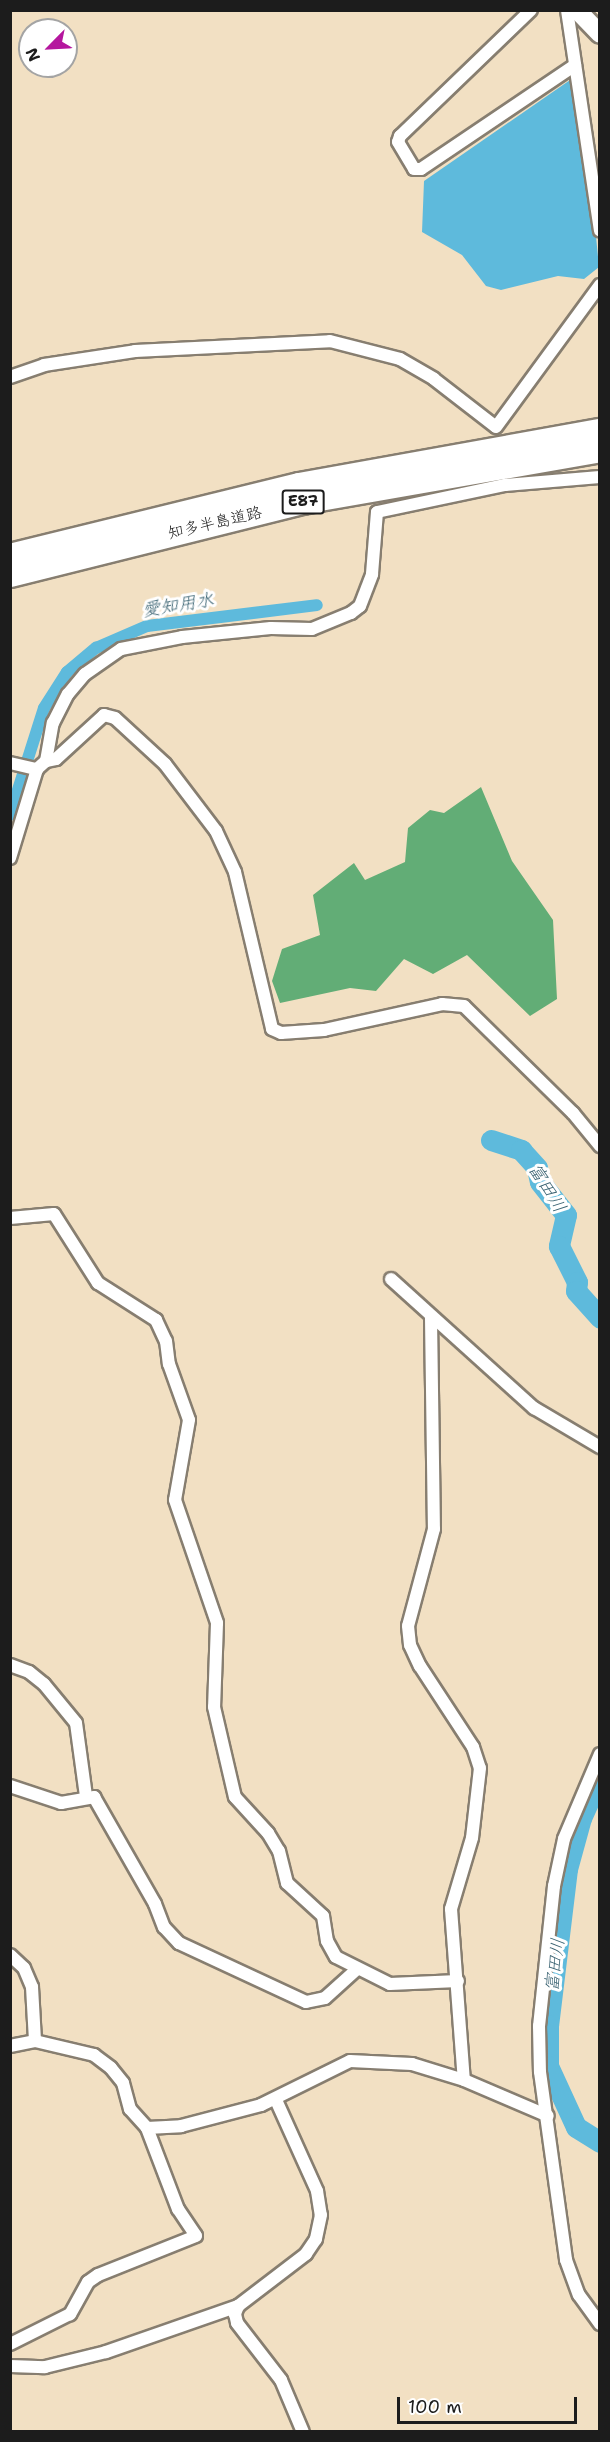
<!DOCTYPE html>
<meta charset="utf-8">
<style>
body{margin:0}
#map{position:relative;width:610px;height:2442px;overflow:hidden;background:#f2e0c3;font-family:"Shantell Sans","Klee One",sans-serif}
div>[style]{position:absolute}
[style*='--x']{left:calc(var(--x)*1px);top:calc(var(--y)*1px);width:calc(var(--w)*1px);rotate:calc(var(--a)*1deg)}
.forest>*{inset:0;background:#62ad76}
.water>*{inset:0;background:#5ebadc}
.canal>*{height:12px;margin:-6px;padding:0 6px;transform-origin:6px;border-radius:6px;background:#5ebadc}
.river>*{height:21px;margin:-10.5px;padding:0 10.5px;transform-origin:10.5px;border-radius:10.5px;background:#5ebadc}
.roads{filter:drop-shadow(2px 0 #877e70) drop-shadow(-2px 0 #877e70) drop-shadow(0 2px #877e70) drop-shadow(0 -2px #877e70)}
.minor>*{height:12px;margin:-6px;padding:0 6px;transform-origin:6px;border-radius:6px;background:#fff}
.secondary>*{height:18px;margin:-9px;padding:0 9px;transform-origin:9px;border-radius:9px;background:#fff}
.motorway>*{height:24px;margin:-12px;padding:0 12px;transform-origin:12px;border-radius:12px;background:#fff}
span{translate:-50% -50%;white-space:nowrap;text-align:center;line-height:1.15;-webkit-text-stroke:6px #fff;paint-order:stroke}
.shield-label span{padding:2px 4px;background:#fff;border:2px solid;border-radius:4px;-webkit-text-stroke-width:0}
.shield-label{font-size:15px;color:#1c1c1c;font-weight:700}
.street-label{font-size:16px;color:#1c1c1c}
.water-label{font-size:18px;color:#3a6372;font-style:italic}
.frame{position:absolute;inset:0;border:12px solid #1c1c1c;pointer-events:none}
.north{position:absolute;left:18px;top:18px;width:60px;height:60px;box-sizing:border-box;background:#fff;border:2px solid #a4a4a4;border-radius:50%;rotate:246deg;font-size:16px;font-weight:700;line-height:24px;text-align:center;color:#1c1c1c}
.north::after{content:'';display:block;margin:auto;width:21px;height:27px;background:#b5179e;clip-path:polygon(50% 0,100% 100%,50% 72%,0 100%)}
.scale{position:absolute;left:397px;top:2397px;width:180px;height:27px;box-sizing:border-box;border:3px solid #1c1c1c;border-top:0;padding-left:8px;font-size:18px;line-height:21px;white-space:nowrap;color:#1c1c1c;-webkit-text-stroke:4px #fff;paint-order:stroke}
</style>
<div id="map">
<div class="forest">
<div style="clip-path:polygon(481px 787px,512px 861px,553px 920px,557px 999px,530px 1016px,467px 955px,433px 974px,404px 959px,376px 991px,350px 988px,280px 1003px,272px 981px,282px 949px,320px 935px,313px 895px,354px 863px,365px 880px,405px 862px,408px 828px,430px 810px,444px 813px)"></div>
</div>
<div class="water">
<div style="clip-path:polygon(573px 78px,590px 175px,599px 267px,584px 279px,558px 276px,501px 290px,486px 286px,462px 255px,422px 232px,424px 181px)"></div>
</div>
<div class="canal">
<div style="--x:10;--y:815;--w:112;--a:-72.4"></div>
<div style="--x:44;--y:708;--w:43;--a:-57.4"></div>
<div style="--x:67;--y:672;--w:38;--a:-40"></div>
<div style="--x:96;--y:648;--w:56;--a:-23.3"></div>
<div style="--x:147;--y:626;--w:171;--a:-7"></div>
</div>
<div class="river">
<div style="--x:491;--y:1140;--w:32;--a:18"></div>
<div style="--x:521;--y:1150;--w:24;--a:48"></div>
<div style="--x:537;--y:1168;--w:14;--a:78"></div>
<div style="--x:540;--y:1182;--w:42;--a:51.8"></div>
<div style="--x:566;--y:1215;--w:32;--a:103"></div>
<div style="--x:559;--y:1246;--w:40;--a:63.4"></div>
<div style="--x:577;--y:1282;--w:9;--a:96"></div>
<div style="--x:576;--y:1291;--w:36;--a:48"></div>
<div style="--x:600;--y:1776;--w:46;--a:114.3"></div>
<div style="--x:581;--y:1818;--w:53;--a:105.4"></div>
<div style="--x:567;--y:1869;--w:157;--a:96.9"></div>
<div style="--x:548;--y:2025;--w:41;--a:90"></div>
<div style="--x:548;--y:2066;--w:67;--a:65.3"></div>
<div style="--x:576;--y:2127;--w:28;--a:32"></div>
</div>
<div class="roads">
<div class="minor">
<div style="--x:531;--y:10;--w:182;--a:136.1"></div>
<div style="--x:400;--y:136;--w:6;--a:108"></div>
<div style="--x:398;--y:142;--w:31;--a:59"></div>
<div style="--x:414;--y:169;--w:7;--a:0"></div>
<div style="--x:421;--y:169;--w:186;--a:-34"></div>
<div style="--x:567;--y:10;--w:223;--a:81.5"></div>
<div style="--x:10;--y:377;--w:36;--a:-19"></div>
<div style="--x:44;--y:365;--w:92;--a:-8.7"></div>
<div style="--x:135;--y:351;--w:195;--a:-2.9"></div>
<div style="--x:330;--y:341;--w:72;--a:14.4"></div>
<div style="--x:400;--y:359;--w:39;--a:30"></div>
<div style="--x:434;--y:379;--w:78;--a:37.7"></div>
<div style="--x:496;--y:427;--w:176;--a:-53.8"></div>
<div style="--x:46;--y:761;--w:39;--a:-80"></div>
<div style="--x:53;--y:723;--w:33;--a:-63"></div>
<div style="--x:68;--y:694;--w:26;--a:-50"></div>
<div style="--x:85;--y:674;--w:44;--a:-34.8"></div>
<div style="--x:121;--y:649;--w:62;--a:-11.1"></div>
<div style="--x:182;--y:637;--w:89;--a:-5.8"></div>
<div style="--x:271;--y:628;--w:41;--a:1.4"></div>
<div style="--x:312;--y:629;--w:42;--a:-22.3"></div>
<div style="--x:351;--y:613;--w:11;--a:-38"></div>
<div style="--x:360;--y:606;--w:34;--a:-69"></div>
<div style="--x:372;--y:574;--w:62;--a:-85.4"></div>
<div style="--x:377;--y:512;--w:131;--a:-11.9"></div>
<div style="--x:505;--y:485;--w:95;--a:-4.8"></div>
<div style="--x:10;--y:763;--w:28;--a:13"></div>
<div style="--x:10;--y:858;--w:93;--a:-73.1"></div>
<div style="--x:37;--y:769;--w:12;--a:-42"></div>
<div style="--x:46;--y:761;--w:10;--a:-11"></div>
<div style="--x:56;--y:759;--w:65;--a:-42.5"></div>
<div style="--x:104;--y:715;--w:11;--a:15"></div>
<div style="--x:115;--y:718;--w:68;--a:42.6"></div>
<div style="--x:165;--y:764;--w:84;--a:52.7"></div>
<div style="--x:216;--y:831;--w:45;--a:65.1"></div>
<div style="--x:235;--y:872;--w:161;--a:76.7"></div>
<div style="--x:272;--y:1029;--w:10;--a:24"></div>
<div style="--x:281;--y:1033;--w:43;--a:-4"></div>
<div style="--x:324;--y:1030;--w:121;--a:-12.4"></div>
<div style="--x:442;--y:1004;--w:22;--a:5"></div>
<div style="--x:464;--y:1006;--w:153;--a:44.5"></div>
<div style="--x:573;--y:1113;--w:43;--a:50.7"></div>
<div style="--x:10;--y:1218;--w:44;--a:-5.2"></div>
<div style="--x:54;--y:1214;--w:82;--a:57.5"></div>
<div style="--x:98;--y:1283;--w:69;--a:32.5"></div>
<div style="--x:156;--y:1320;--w:23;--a:65"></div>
<div style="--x:166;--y:1341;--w:23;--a:83"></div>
<div style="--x:169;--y:1364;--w:59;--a:70.3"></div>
<div style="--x:189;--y:1420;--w:81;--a:99.9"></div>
<div style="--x:175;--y:1500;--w:130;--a:71.1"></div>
<div style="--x:217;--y:1623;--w:84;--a:92"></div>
<div style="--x:214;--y:1707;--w:92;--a:76.9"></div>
<div style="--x:235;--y:1797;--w:49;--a:47.5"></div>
<div style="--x:268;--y:1833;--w:21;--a:59"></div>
<div style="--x:279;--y:1851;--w:33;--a:76"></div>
<div style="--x:287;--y:1883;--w:49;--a:42.5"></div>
<div style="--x:323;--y:1916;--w:25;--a:81"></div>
<div style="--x:327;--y:1941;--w:18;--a:61"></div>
<div style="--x:336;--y:1957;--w:60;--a:26.6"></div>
<div style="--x:390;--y:1984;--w:68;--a:-2.5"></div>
<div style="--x:391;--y:1279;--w:193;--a:42.1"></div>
<div style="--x:534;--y:1408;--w:77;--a:30.6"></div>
<div style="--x:431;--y:1318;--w:211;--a:89.2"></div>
<div style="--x:434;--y:1529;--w:100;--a:105"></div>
<div style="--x:408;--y:1626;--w:19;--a:84"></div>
<div style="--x:410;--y:1645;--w:23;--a:65"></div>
<div style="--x:420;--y:1666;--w:97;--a:56.8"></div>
<div style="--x:473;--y:1747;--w:22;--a:72"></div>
<div style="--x:480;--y:1768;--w:70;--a:96.5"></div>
<div style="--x:472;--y:1838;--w:74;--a:106.5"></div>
<div style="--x:451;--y:1909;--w:171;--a:85.7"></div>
<div style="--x:10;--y:1665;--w:20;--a:20"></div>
<div style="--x:29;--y:1672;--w:19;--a:39"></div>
<div style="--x:44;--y:1684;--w:50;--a:50.6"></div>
<div style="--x:76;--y:1723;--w:74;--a:82.2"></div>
<div style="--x:600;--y:1754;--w:92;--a:113"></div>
<div style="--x:564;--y:1839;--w:48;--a:102"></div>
<div style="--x:554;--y:1886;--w:141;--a:96.1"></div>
<div style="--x:539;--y:2026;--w:46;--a:88.8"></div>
<div style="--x:540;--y:2072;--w:190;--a:82.1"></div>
<div style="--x:566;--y:2260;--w:37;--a:70"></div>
<div style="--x:579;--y:2295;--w:36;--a:54"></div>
<div style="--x:10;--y:1786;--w:54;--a:18.4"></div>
<div style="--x:61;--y:1803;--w:34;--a:-10"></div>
<div style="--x:94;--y:1797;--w:123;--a:60.3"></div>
<div style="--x:155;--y:1904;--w:25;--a:69"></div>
<div style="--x:164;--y:1927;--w:22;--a:47"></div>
<div style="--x:179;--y:1943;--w:140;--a:24.9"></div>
<div style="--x:306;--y:2002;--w:19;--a:-12"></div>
<div style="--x:325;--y:1998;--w:42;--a:-42.1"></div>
<div style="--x:10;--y:1955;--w:19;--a:43"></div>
<div style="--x:24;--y:1968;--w:21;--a:67"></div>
<div style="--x:32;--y:1987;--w:54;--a:86.8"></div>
<div style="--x:10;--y:2046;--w:25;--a:-11"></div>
<div style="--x:35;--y:2041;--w:61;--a:13.3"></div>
<div style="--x:94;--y:2055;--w:21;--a:37"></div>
<div style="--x:111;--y:2068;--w:19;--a:51"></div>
<div style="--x:123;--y:2083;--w:27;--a:75"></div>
<div style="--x:130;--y:2109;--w:25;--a:48"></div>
<div style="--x:147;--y:2128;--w:87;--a:69.1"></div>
<div style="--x:178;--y:2209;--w:32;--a:56"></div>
<div style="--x:196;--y:2236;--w:105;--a:158.3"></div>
<div style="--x:98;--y:2275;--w:12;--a:145"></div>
<div style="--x:88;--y:2282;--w:37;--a:119"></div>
<div style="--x:70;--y:2314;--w:67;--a:153.4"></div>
<div style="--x:276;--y:2100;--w:100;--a:65.7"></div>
<div style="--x:317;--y:2191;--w:24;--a:81"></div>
<div style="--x:321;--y:2215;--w:25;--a:102"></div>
<div style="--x:316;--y:2239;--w:18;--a:124"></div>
<div style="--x:306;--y:2254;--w:86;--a:142.6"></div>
<div style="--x:238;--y:2306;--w:9;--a:111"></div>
<div style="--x:235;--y:2314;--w:9;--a:77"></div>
<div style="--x:237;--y:2323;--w:72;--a:52.3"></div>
<div style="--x:281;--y:2380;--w:56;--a:67.1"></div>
<div style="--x:147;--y:2128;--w:34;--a:-3"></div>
<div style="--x:181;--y:2126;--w:83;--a:-14.7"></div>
<div style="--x:261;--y:2105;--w:99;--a:-26.3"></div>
<div style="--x:350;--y:2061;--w:62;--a:2.8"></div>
<div style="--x:412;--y:2064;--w:54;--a:17.1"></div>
<div style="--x:464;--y:2080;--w:91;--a:23.2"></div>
<div style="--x:10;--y:2366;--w:35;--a:2"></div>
<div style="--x:45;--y:2367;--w:63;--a:-13.8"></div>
<div style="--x:106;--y:2352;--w:140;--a:-19.2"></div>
</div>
<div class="secondary">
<div style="--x:577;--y:10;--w:33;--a:46"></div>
</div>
<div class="motorway">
<div style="--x:10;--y:556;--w:298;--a:-13.8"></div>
<div style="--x:299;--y:485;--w:306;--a:-10.2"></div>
<div style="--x:10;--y:575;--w:302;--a:-14"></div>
<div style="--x:303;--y:502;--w:302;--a:-9.9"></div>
</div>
</div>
<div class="shield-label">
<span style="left:303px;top:502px">E87</span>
</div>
<div class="street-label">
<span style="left:215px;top:523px;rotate:-13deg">知多半島道路</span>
</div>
<div class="water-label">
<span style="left:178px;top:605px;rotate:-9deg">愛知用水</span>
<span style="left:547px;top:1188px;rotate:58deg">富田川</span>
<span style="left:555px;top:1965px;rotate:-83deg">富田川</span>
</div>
<div class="frame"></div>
<div class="north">N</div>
<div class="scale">100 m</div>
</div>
